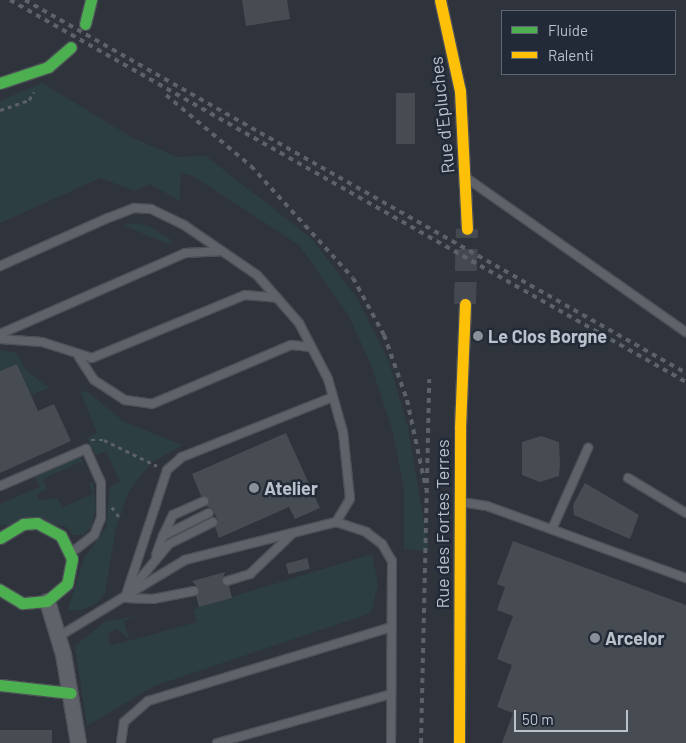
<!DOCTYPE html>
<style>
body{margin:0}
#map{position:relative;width:686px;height:743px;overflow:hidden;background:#2f343c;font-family:Barlow,sans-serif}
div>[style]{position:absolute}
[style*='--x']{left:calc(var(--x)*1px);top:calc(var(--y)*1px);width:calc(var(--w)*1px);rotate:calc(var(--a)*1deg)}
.green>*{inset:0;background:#2c3e42}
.building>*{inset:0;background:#474b52;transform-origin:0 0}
.secondary-tunnel>*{height:22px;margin-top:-11px;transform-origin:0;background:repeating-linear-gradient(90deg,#444951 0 22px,transparent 0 33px)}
.path>*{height:2.5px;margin-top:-1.25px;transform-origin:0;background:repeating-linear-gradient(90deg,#5c6166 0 4px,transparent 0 8px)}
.roads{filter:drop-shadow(1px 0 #4d5057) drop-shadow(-1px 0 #4d5057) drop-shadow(0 1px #4d5057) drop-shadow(0 -1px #4d5057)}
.lane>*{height:8px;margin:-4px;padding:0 4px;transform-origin:4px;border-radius:4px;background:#5f6269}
.street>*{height:15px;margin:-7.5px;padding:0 7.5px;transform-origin:7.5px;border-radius:7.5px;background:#5f6269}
.fast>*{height:11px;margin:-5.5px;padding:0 5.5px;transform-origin:5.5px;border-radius:5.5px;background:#4caf50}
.slow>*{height:11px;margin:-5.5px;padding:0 5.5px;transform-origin:5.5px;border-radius:5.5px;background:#ffc107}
.rail>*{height:4px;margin-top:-2px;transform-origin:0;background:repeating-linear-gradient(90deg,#5d6168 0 5px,transparent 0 10px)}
.dots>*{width:14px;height:14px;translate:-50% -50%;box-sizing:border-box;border:2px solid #222a37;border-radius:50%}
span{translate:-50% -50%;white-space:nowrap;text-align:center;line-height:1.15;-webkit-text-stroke:5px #222a37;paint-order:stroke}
.street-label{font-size:18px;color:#bac1cb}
.poi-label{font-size:18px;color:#bac1cb;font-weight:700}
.left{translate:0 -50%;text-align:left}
.legend{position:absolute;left:501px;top:10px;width:175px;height:65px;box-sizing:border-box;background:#222a37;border:1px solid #5f6672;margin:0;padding:6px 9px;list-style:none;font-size:15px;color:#bac1cb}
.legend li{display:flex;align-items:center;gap:10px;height:25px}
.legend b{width:25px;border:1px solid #5f6672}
.scale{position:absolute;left:514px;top:710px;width:114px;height:22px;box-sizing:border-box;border:2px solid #bac1cb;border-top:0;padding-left:6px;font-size:15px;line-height:18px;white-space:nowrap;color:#bac1cb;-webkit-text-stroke:4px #222a37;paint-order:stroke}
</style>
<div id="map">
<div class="green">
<div style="clip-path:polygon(42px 83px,131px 137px,177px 157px,206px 156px,312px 239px,357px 298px,389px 362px,408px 428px,429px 552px,404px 549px,404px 489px,393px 432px,371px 365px,349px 316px,299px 245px,193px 176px,181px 173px,180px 201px,150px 184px,135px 191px,100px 178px,0 223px,0 101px)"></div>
<div style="clip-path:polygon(136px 223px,149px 226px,173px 241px,169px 244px,122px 225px)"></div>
<div style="clip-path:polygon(0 350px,16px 353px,26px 370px,49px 388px,31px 395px,17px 364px,0 371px)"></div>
<div style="clip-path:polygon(80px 391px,88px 392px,124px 422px,182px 445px,151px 463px,129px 491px,116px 528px,105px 593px,97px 603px,82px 610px,68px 610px,84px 558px,106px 528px,110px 487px,120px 481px,106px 451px,96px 455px,87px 438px,97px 433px)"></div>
<div style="clip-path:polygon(80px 456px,86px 473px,80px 462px,43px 479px,47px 489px,37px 494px,39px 500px,57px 498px,63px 507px,93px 494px,89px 483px,93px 483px,96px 508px,91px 527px,83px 535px,73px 535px,65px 526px,0 525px,0 504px,40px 487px,35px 477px)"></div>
<div style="clip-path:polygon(372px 554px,378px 585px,371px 613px,154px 686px,87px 726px,75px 646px,106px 621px,138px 616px,124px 621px,129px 639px,117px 629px,108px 634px,110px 646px,197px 622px,193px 610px,199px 607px)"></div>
</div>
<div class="building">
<div style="clip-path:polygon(242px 0,287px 0,290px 19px,246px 26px)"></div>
<div style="left:396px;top:93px;width:19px;height:51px"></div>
<div style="clip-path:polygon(17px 364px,38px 411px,54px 404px,71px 441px,0 473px,0 371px)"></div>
<div style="clip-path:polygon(286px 433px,320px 508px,295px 519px,289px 507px,219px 538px,215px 527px,218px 520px,212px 509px,206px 506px,209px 499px,201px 496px,192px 474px)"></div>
<div style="clip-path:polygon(541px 436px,559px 442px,560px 464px,559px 476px,540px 482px,522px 475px,522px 442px)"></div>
<div style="clip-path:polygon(585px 483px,639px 515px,630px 539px,574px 515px,573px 505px)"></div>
<div style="clip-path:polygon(513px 541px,686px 605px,686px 743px,502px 743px,513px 713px,497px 707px,512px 665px,497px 659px,513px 616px,497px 610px,505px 587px,497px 584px)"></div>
<div style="left:307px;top:558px;width:11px;height:22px;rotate:75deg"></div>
<div style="clip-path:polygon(225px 572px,222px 582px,229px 586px,232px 598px,199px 607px,196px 596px,199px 589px,192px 581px)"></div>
<div style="left:0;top:730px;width:52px;height:13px"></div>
</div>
<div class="secondary-tunnel">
<div style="--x:465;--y:304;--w:75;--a:-88.5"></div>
</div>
<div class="path">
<div style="--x:0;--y:110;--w:31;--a:-19"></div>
<div style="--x:29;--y:100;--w:9;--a:-58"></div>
<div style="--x:91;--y:440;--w:13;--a:0"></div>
<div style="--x:104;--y:440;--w:59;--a:26.1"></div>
<div style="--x:112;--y:507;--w:12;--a:55"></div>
</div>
<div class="roads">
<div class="lane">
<div style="--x:468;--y:179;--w:266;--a:35.1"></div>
<div style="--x:0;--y:266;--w:118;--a:-24"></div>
<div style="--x:108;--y:218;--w:28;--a:-21"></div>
<div style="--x:134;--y:208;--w:17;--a:3"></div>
<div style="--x:151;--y:209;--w:37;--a:26"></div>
<div style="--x:184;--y:225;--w:88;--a:34.4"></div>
<div style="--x:257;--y:275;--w:64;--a:48.8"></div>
<div style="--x:299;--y:323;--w:63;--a:62.6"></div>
<div style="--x:328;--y:379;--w:55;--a:74.2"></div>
<div style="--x:343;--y:432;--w:67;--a:84"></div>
<div style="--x:350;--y:499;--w:27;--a:121"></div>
<div style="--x:336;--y:522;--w:156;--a:165.9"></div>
<div style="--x:185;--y:560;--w:149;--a:148.8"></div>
<div style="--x:0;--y:334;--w:202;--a:-23.6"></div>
<div style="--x:185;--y:253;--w:35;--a:-3"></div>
<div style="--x:0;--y:339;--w:42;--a:4.1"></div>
<div style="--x:42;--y:342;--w:52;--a:17.7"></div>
<div style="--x:92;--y:358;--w:165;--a:-22.4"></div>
<div style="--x:245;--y:295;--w:32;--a:5"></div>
<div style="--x:79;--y:357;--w:27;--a:57"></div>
<div style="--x:94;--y:380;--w:37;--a:33"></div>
<div style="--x:125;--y:400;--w:27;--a:8"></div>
<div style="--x:152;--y:404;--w:151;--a:-23"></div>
<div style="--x:291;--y:345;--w:20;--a:6"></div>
<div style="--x:628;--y:478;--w:68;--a:31.1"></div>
<div style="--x:0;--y:486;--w:94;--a:-23.3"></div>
<div style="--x:86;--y:449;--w:37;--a:66"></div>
<div style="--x:101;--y:483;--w:35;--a:90"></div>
<div style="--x:101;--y:518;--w:18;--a:112"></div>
<div style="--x:94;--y:535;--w:28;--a:142"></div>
<div style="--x:461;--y:502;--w:26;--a:9"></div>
<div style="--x:487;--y:506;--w:212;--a:19.9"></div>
<div style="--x:336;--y:522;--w:32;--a:18"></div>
<div style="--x:366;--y:532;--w:20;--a:37"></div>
<div style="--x:382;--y:544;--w:20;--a:60"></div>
<div style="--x:392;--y:561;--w:182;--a:90.3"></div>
<div style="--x:552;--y:529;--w:89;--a:-66"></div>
<div style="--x:163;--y:536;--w:23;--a:-65"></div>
<div style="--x:173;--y:515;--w:34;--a:-24"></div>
<div style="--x:156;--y:555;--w:20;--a:-70"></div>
<div style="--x:163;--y:536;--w:51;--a:-26.6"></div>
<div style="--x:227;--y:581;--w:24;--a:-17"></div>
<div style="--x:250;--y:574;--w:57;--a:-43.6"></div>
<div style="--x:129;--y:592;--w:62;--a:-50.2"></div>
<div style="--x:169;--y:544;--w:49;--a:-26.6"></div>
<div style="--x:125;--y:598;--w:135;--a:-71.8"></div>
<div style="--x:167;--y:470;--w:20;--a:-41"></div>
<div style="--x:182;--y:457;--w:162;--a:-21.7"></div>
<div style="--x:125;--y:598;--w:28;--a:2"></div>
<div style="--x:153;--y:599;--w:42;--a:-11"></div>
<div style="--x:121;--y:743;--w:21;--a:-82"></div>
<div style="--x:124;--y:722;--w:32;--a:-41"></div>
<div style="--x:148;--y:701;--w:254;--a:-16.9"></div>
<div style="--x:217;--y:743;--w:181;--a:-15.7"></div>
</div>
<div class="street">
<div style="--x:47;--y:601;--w:55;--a:73.2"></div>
<div style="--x:63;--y:654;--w:90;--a:80.4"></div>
</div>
<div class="fast">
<div style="--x:85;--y:24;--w:25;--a:-76"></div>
<div style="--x:0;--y:83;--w:51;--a:-18.4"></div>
<div style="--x:48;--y:67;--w:30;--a:-41"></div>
<div style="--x:0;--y:538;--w:27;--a:-31"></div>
<div style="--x:23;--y:524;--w:14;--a:-4"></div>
<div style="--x:37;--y:523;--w:27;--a:28"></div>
<div style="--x:61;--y:536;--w:25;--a:64"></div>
<div style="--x:72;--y:559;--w:25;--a:101"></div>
<div style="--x:67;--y:584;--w:26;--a:140"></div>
<div style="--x:47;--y:601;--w:25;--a:175"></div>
<div style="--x:22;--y:603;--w:26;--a:-149"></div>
<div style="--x:0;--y:685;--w:71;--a:6.4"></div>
</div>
<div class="slow">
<div style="--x:440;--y:0;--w:93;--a:77.6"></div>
<div style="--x:460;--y:91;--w:138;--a:87.1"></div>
<div style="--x:459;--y:743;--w:315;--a:-89.8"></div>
<div style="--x:460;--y:428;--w:124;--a:-87.7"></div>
</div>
</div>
<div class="rail">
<div style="--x:10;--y:0;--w:776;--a:29.47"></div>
<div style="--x:25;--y:0;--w:759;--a:29.44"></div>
<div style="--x:166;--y:95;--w:111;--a:39.9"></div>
<div style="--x:251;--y:166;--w:151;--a:47.7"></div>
<div style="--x:353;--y:278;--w:65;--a:61.5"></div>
<div style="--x:384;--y:335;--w:69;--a:70.5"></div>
<div style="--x:407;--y:400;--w:91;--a:77.9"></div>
<div style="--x:421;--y:743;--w:364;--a:-88.7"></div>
</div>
<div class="dots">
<div style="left:478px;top:336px;background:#899099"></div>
<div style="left:254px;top:488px;background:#899099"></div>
<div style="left:595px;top:638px;background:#899099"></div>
</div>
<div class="street-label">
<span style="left:442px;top:115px;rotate:-96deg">Rue d'Epluches</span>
<span style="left:442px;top:524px;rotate:-90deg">Rue des Fortes Terres</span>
</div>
<div class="poi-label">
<span class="left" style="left:488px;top:336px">Le Clos Borgne</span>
<span class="left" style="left:264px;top:488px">Atelier</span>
<span class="left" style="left:605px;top:638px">Arcelor</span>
</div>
<ul class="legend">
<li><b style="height:6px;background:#4caf50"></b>Fluide</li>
<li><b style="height:6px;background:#ffc107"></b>Ralenti</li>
</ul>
<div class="scale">50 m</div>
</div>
